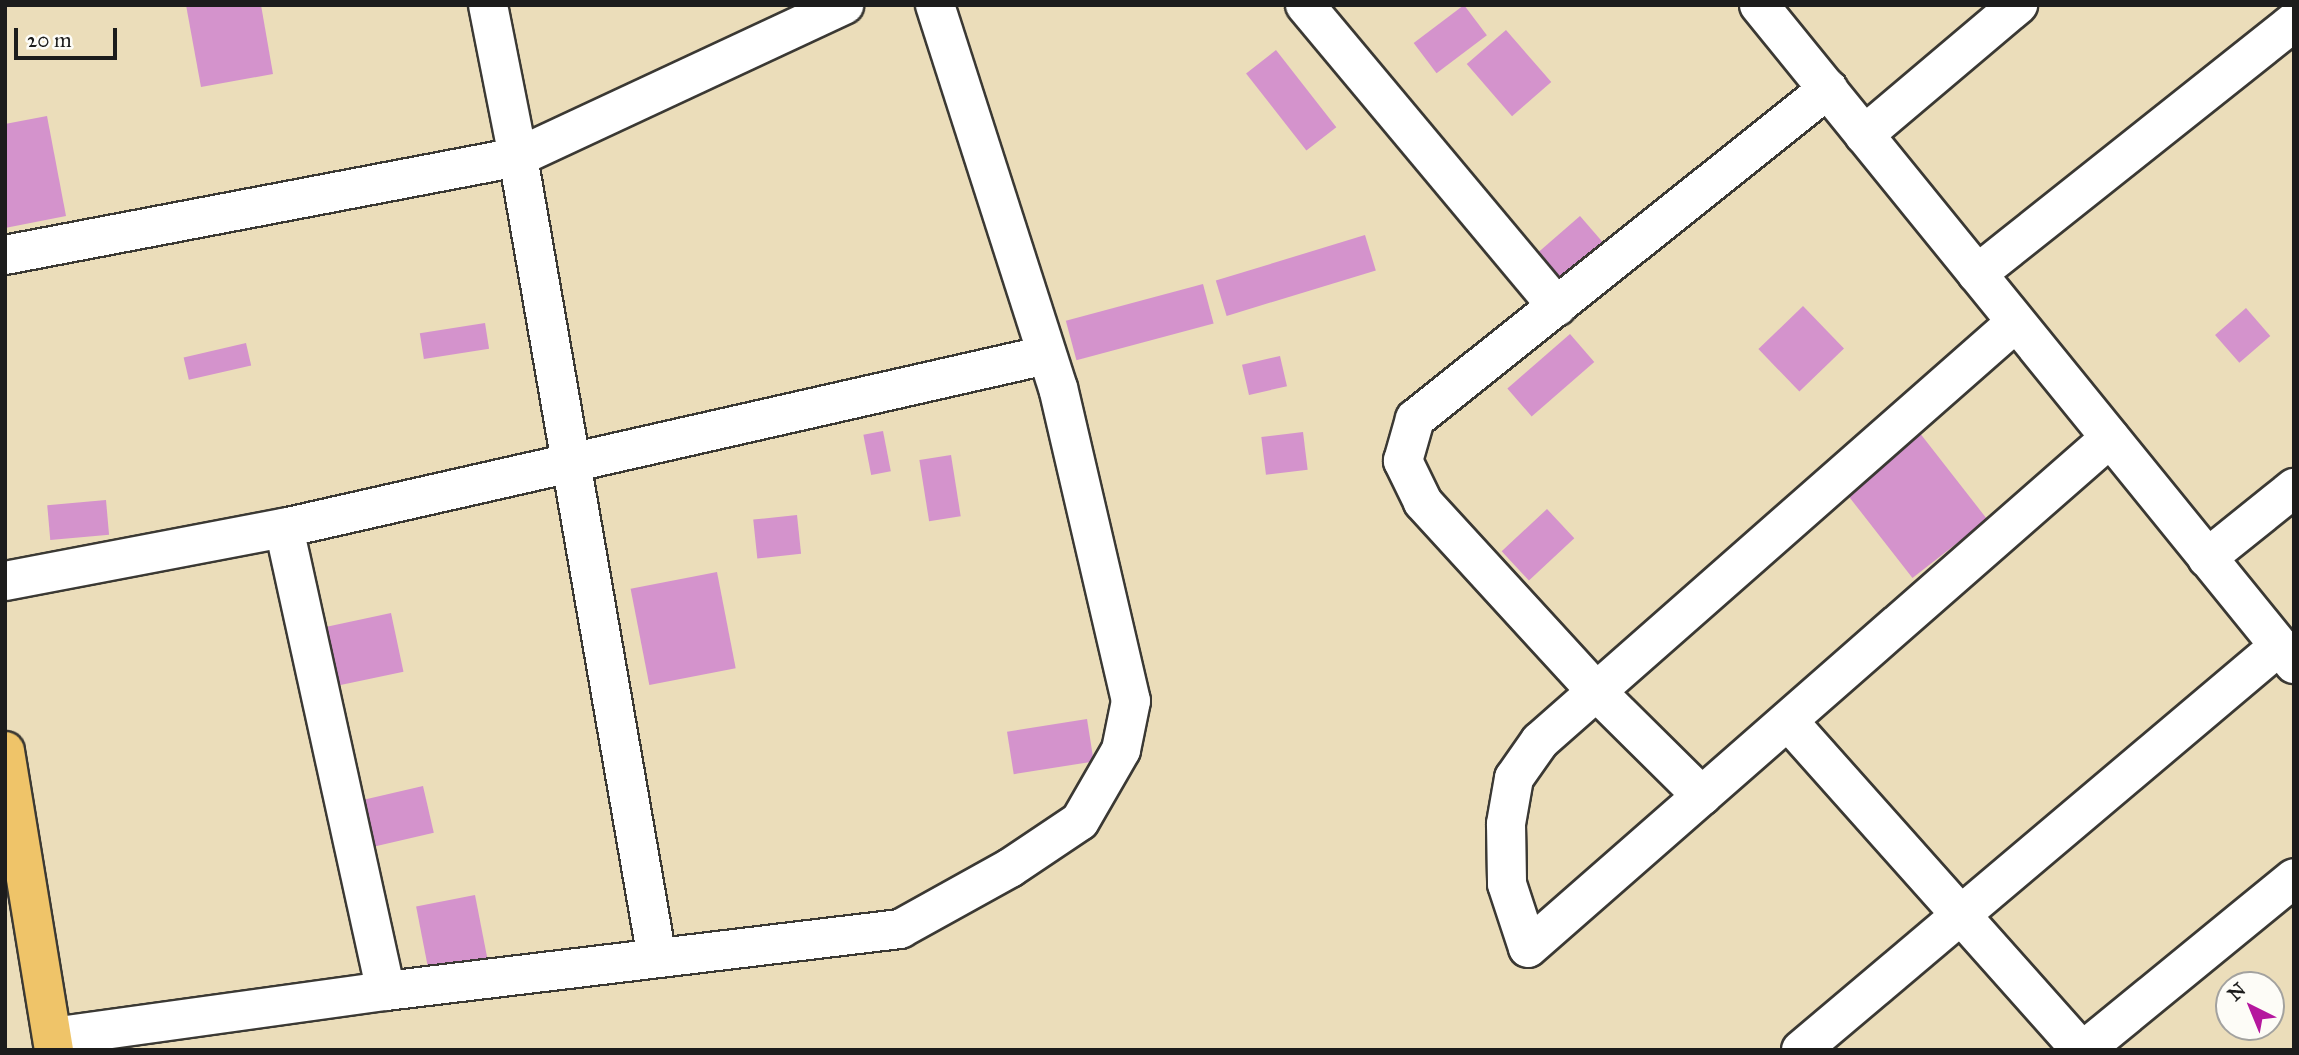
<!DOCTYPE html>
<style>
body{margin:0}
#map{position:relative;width:2299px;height:1055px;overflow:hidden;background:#ebddba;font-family:"IM FELL Great Primer",serif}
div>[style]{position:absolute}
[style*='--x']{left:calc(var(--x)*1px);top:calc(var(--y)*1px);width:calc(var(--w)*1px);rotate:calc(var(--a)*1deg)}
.building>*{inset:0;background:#d493cc;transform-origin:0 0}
.roads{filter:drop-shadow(2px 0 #3b3934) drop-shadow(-2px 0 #3b3934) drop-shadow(0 2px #3b3934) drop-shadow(0 -2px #3b3934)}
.minor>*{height:38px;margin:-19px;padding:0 19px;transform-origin:19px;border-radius:19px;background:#fff}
.major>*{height:38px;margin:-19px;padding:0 19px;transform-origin:19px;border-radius:19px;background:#efc469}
span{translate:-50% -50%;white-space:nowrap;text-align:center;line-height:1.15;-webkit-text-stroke:6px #fdfcf7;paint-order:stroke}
.frame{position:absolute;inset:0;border:7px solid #1c1c1c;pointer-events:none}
.north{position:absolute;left:2215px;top:971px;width:70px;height:70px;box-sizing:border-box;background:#fdfcf7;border:2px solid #a3a29f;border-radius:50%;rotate:317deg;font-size:19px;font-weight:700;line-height:28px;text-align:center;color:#1c1c1c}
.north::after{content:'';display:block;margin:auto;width:24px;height:32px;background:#b5179e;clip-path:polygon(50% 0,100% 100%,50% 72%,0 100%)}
.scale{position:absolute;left:14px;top:28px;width:103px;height:32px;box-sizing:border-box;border:4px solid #1c1c1c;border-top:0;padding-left:9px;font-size:21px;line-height:24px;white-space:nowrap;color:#1c1c1c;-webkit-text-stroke:5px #fdfcf7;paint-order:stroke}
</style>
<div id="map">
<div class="building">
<div style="clip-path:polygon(186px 5px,261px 5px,273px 74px,201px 87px)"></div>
<div style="left:1464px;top:5px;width:38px;height:63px;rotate:53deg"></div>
<div style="left:1506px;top:30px;width:69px;height:52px;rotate:49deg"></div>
<div style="left:1276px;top:50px;width:98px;height:38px;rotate:52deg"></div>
<div style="clip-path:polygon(47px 116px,66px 216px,5px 228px,5px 124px)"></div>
<div style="left:1580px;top:216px;width:38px;height:63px;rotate:49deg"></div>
<div style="left:1365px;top:235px;width:37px;height:156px;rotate:73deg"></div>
<div style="left:1203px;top:284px;width:41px;height:142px;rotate:75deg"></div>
<div style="left:1803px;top:306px;width:59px;height:62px;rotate:46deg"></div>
<div style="left:2246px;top:308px;width:37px;height:41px;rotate:49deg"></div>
<div style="left:485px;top:323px;width:26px;height:66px;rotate:81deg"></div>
<div style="left:1570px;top:334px;width:37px;height:83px;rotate:49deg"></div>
<div style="left:246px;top:343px;width:23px;height:64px;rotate:77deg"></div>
<div style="left:1280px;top:356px;width:31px;height:39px;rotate:77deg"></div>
<div style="left:883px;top:431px;width:41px;height:20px;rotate:79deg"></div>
<div style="left:1303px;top:432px;width:38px;height:42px;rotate:83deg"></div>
<div style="left:1919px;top:432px;width:111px;height:95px;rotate:52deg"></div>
<div style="left:951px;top:455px;width:62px;height:32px;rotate:81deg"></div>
<div style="left:106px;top:500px;width:35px;height:59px;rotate:85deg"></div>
<div style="left:1547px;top:509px;width:40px;height:62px;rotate:47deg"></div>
<div style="left:797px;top:515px;width:39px;height:44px;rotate:84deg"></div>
<div style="left:717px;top:572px;width:98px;height:88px;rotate:79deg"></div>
<div style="left:391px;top:613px;width:60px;height:74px;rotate:78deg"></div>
<div style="left:1087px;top:719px;width:43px;height:81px;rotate:81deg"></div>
<div style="left:423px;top:786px;width:48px;height:63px;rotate:77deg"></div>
<div style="left:475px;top:895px;width:64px;height:60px;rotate:79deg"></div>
</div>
<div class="roads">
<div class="minor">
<div style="--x:488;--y:5;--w:155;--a:78.8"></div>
<div style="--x:518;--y:157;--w:813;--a:80.16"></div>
<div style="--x:1305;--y:5;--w:393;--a:50.1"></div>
<div style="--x:1759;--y:5;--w:849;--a:50.93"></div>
<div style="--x:1864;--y:135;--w:202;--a:-40.2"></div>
<div style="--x:5;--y:255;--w:522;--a:-10.82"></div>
<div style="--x:518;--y:157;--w:360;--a:-25"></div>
<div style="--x:1977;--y:274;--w:405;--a:-38.5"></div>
<div style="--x:2015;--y:323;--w:633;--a:138.65"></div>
<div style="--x:1540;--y:741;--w:45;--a:125.1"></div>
<div style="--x:1514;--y:778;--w:47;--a:99.9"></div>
<div style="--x:1506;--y:824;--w:60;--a:89"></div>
<div style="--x:1507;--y:884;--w:67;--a:71.8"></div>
<div style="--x:1528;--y:948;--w:774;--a:-41.23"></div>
<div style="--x:284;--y:528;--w:474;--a:77.6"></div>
<div style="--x:2207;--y:558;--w:112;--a:-38.8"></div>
<div style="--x:5;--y:581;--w:284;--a:-10.8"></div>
<div style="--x:284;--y:528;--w:781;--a:-12.79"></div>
<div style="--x:1788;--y:721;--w:441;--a:48.3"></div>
<div style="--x:1702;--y:796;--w:151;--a:-135.3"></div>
<div style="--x:1595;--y:690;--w:255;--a:-132.5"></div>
<div style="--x:1423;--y:502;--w:46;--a:-116"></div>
<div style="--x:1403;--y:461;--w:44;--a:-74.1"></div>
<div style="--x:1415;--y:419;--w:529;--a:-38.63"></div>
<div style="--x:53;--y:1037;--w:336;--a:-7.9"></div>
<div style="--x:386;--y:991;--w:518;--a:-6.88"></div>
<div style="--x:900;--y:929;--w:126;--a:-29"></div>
<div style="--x:1010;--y:868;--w:84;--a:-33.9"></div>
<div style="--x:1080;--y:821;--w:82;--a:-60"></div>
<div style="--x:1121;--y:750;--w:50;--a:-78.5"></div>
<div style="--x:1131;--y:701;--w:321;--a:-103.1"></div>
<div style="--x:1058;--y:388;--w:402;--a:-107.8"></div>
<div style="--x:1801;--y:1050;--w:626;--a:-40.2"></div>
<div style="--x:2084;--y:1050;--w:271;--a:-39.3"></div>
</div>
<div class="major">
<div style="--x:5;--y:751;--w:303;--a:80.7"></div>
</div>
</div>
<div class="frame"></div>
<div class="north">N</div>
<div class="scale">20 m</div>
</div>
